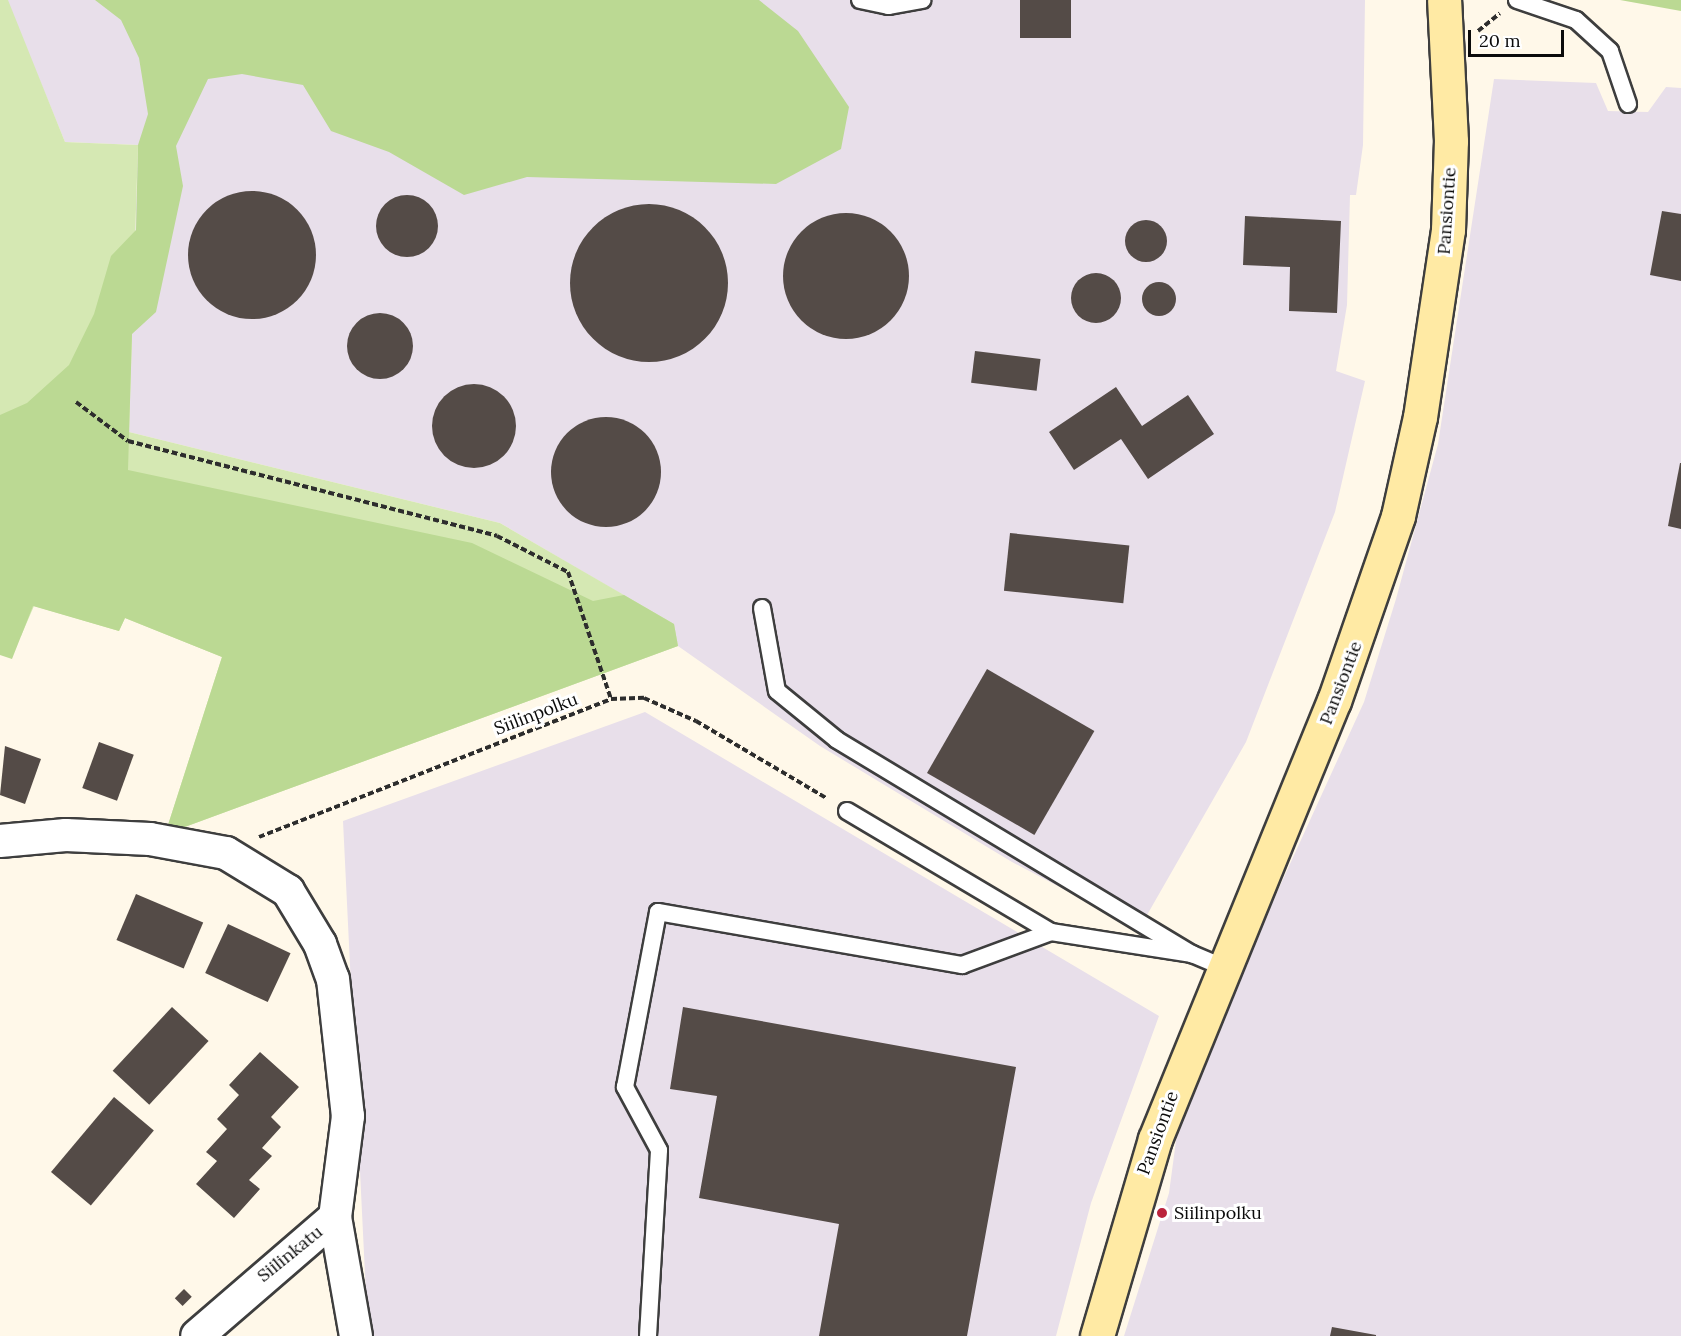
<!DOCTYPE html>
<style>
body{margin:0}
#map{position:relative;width:1681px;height:1336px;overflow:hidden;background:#fff8e9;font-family:Lora,serif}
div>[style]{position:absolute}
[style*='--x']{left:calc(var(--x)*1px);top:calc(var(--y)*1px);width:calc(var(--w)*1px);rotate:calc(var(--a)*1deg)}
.industrial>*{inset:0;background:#e8dfea}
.green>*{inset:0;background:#d5e8b3}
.forest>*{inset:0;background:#bbd993}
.building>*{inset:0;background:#544b47;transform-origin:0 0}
.round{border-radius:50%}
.path>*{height:4px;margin-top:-2px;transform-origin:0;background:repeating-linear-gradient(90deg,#2d2d2d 0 6px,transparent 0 9px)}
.roads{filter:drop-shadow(2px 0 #3e3e3e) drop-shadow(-2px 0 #3e3e3e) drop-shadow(0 2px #3e3e3e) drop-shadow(0 -2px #3e3e3e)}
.lane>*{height:16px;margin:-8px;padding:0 8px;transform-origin:8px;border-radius:8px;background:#fff}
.street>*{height:32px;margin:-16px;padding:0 16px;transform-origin:16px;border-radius:16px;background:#fff}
.secondary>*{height:33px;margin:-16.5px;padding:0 16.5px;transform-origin:16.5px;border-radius:16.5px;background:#ffeaa4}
.dots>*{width:16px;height:16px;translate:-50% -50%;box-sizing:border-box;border:3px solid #fff;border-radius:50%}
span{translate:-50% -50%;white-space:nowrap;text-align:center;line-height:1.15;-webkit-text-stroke:6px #fff;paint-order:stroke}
.street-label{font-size:18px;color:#0b0b0b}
.poi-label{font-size:18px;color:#0b0b0b}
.left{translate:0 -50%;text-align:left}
.scale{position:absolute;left:1468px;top:30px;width:96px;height:27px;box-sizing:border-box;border:3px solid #0b0b0b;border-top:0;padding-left:8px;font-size:18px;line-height:21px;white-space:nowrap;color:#0b0b0b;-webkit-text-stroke:4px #fff;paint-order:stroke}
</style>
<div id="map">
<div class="industrial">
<div style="clip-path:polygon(7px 0,1365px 0,1363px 145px,1356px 195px,1350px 195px,1347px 305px,1336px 371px,1365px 381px,1335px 512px,1246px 742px,1139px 929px,1012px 862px,820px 746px,678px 646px,673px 624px,500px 523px,129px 432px,138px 145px,65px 142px)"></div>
<div style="clip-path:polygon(1494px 79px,1596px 83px,1608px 111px,1648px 112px,1666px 87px,1681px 88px,1681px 1336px,1124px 1336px,1169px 1193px,1178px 1126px,1247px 958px,1364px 702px,1396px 599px,1438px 444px)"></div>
<div style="clip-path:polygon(645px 712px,1159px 1016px,1091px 1203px,1056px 1336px,368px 1336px,343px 821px)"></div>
</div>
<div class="green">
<div style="clip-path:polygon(0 0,8px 0,65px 142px,138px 145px,129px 432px,500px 523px,674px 624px,678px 646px,182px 828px,168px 825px,222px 657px,125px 618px,119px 631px,34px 606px,21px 636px,0 639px)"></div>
</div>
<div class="forest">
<div style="clip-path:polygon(95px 0,759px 0,798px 31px,849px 107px,841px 149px,776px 184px,527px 177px,464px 195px,389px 152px,331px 131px,303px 85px,242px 74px,208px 79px,176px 146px,183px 186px,156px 312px,132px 334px,128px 470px,472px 543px,593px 601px,624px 595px,674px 624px,678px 646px,182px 828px,168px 825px,222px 657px,125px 618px,119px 631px,33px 606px,12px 659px,0 655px,0 415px,27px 403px,69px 365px,94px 314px,111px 256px,136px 230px,138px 145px,148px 114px,139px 58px,121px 20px)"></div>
<div style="clip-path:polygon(1620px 0,1681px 0,1681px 11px)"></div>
</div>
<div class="building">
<div style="left:1020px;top:0;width:51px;height:38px"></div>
<div class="round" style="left:188px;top:191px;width:128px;height:128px"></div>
<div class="round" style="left:376px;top:195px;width:62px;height:62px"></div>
<div class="round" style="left:570px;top:204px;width:158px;height:158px"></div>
<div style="clip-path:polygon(1662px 211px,1681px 214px,1681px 281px,1650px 275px)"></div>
<div class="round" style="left:783px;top:213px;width:126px;height:126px"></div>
<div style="clip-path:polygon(1245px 216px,1341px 221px,1337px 313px,1289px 311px,1290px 267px,1243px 265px)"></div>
<div class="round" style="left:1125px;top:220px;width:42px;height:42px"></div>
<div class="round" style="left:1071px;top:273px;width:50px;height:50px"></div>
<div class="round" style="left:1142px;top:282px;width:34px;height:34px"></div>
<div class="round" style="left:347px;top:313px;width:66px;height:66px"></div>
<div style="left:975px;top:351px;width:66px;height:32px;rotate:7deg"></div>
<div class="round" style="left:432px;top:384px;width:84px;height:84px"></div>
<div style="clip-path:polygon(1116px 387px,1142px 426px,1188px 395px,1214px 434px,1148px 479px,1121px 439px,1074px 470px,1049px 432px)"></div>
<div class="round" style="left:551px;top:417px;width:110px;height:110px"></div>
<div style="clip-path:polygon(1680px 463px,1681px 463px,1681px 529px,1668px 526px)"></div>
<div style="left:1010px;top:533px;width:120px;height:58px;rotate:6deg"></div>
<div style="left:987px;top:669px;width:124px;height:120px;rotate:30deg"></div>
<div style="left:99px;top:742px;width:37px;height:49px;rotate:20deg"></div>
<div style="clip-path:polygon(5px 746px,41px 759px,25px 804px,0 795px)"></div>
<div style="left:136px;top:894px;width:73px;height:50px;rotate:23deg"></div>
<div style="left:228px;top:924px;width:69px;height:54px;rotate:25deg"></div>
<div style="left:172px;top:1007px;width:50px;height:87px;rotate:43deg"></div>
<div style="clip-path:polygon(683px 1007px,1016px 1067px,967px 1336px,819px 1336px,839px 1224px,699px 1198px,717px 1096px,670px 1089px)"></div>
<div style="clip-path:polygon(260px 1052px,299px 1087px,271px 1117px,281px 1127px,262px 1148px,272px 1156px,249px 1180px,260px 1189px,234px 1218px,196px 1184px,217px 1161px,206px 1152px,227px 1129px,217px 1119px,239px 1095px,229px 1085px)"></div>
<div style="left:114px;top:1097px;width:52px;height:98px;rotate:40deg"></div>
<div style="left:184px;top:1289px;width:11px;height:13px;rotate:45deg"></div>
<div style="clip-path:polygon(1332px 1327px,1376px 1335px,1376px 1336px,1330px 1336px)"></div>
</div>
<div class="path">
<div style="--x:1478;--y:31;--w:28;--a:-39"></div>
<div style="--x:76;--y:402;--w:65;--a:36.9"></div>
<div style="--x:128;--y:441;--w:381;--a:14.4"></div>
<div style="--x:497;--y:536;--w:80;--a:26.9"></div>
<div style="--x:568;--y:572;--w:134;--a:71.3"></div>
<div style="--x:259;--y:837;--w:378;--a:-21.4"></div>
<div style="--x:611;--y:699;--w:33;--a:-2"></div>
<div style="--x:644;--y:698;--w:57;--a:23.9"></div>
<div style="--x:696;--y:721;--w:151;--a:30.6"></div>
</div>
<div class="roads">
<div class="lane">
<div style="--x:860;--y:0;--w:29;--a:12"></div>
<div style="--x:888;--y:6;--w:35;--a:-10"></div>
<div style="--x:1517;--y:0;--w:62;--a:18.7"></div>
<div style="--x:1576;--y:20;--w:46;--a:42.4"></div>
<div style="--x:1610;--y:51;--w:56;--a:71.2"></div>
<div style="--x:762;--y:608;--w:84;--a:79.8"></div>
<div style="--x:777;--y:691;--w:77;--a:39.2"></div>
<div style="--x:837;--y:740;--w:415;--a:31.1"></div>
<div style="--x:847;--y:811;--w:237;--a:30.7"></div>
<div style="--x:1051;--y:932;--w:143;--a:8.9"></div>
<div style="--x:1192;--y:954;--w:36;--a:23"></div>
<div style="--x:648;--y:1336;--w:186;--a:-86.6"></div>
<div style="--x:659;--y:1150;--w:72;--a:-118.4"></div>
<div style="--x:625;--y:1087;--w:178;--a:-79.3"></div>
<div style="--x:658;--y:912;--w:309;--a:9.9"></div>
<div style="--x:962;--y:965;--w:95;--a:-20.3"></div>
</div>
<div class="street">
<div style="--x:0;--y:841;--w:66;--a:-5.2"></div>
<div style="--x:66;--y:835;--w:84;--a:2.7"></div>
<div style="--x:150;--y:839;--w:77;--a:10.4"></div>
<div style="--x:226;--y:853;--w:73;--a:31.5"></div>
<div style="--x:288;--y:891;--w:62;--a:58.9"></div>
<div style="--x:320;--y:944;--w:37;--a:70"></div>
<div style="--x:333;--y:979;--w:138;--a:83.8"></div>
<div style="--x:348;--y:1116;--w:102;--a:97.3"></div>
<div style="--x:335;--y:1217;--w:182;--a:139.2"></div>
<div style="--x:335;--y:1217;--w:121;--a:80"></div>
</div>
<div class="secondary">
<div style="--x:1097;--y:1336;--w:205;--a:-73.6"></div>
<div style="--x:1155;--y:1139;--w:473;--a:-67.8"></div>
<div style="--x:1334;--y:701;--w:196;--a:-70.9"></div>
<div style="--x:1398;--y:516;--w:101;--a:-77.5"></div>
<div style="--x:1420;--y:417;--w:189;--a:-81.5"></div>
<div style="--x:1448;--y:230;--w:89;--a:-88.1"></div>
<div style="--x:1451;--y:141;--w:141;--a:-92.8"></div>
</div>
</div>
<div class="dots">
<div style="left:1162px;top:1213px;background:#bb233c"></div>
</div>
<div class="street-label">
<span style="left:1447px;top:211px;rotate:-86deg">Pansiontie</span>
<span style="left:1341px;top:683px;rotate:-69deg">Pansiontie</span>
<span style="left:536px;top:714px;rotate:-21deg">Siilinpolku</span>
<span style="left:1158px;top:1133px;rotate:-70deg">Pansiontie</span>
<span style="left:290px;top:1254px;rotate:-39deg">Siilinkatu</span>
</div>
<div class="poi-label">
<span class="left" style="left:1174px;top:1213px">Siilinpolku</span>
</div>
<div class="scale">20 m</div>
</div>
